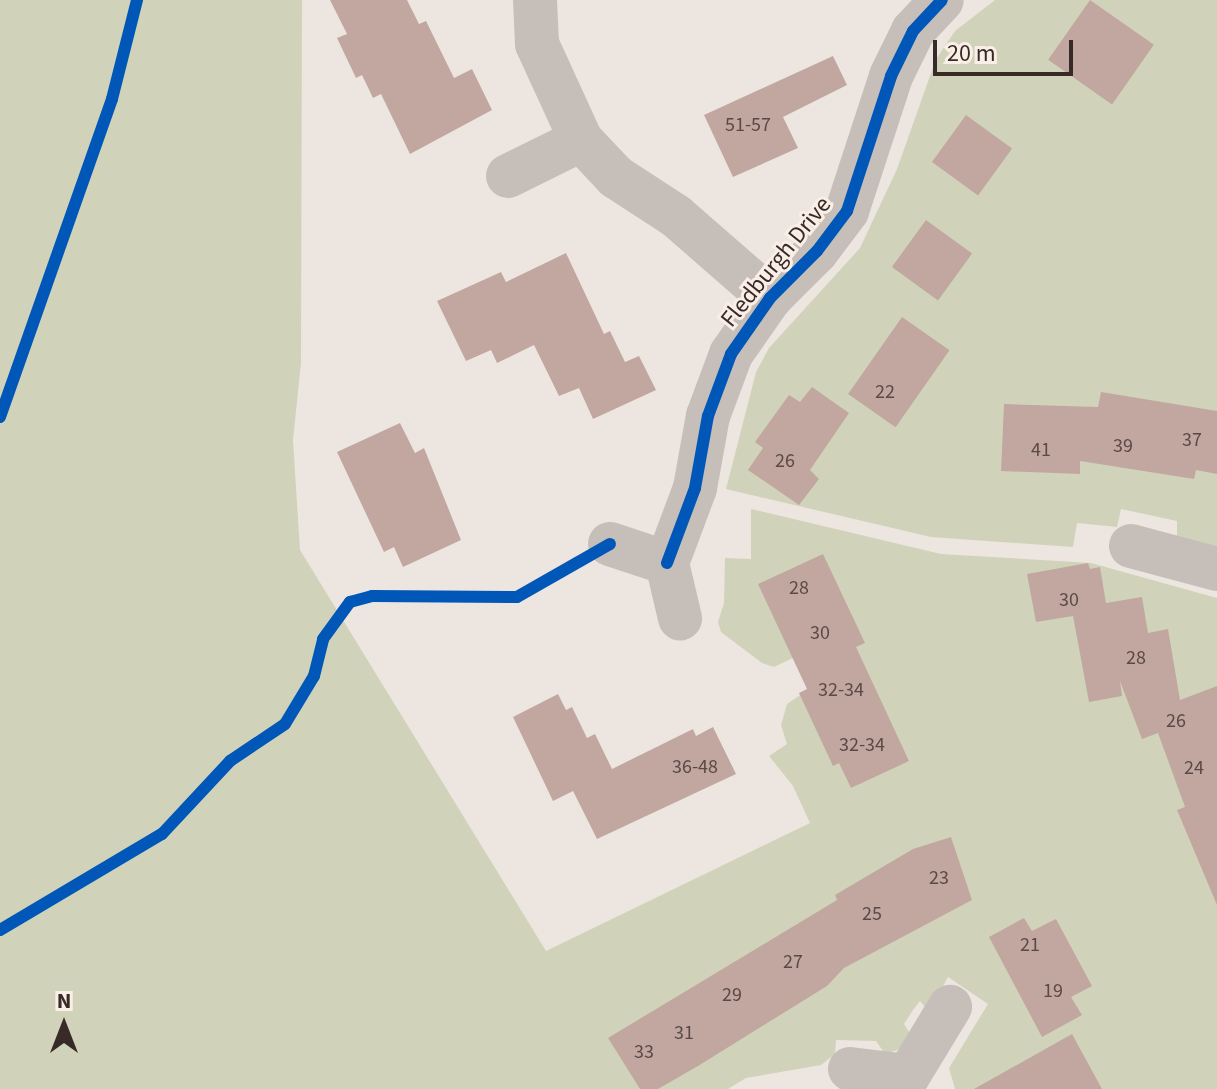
<!DOCTYPE html>
<style>
body{margin:0}
#map{position:relative;width:1217px;height:1089px;overflow:hidden;background:#ede6e0;font-family:"Source Sans 3",sans-serif}
div>[style]{position:absolute}
[style*='--x']{left:calc(var(--x)*1px);top:calc(var(--y)*1px);width:calc(var(--w)*1px);rotate:calc(var(--a)*1deg)}
.green>*{inset:0;background:#d0d3b9}
.building>*{inset:0;background:#c2a7a1;transform-origin:0 0}
.street>*{height:44px;margin:-22px;padding:0 22px;transform-origin:22px;border-radius:22px;background:#c6beb9}
.cycleway>*{height:12px;margin:-6px;padding:0 6px;transform-origin:6px;border-radius:6px;background:#0057b8}
span{translate:-50% -50%;white-space:nowrap;text-align:center;line-height:1.15;-webkit-text-stroke:6px #faefe7;paint-order:stroke}
.number-label{font-size:20px;color:#5a4946}
.number-label span{-webkit-text-stroke-width:0}
.street-label{font-size:24px;color:#372a27}
.north{position:absolute;left:24px;top:985px;width:80px;height:80px;-webkit-text-stroke:6px #faefe7;paint-order:stroke;rotate:0deg;font-size:22px;font-weight:700;line-height:32px;text-align:center;color:#372a27}
.north::after{content:'';display:block;margin:auto;width:28px;height:36px;background:#372a27;clip-path:polygon(50% 0,100% 100%,50% 72%,0 100%)}
.scale{position:absolute;left:933px;top:40px;width:140px;height:36px;box-sizing:border-box;border:4px solid #372a27;border-top:0;padding-left:10px;font-size:24px;line-height:28px;white-space:nowrap;color:#372a27;-webkit-text-stroke:6px #faefe7;paint-order:stroke}
</style>
<div id="map">
<div class="green">
<div style="clip-path:polygon(0 0,302px 0,301px 363px,293px 440px,300px 550px,546px 951px,810px 823px,793px 786px,769px 756px,787px 744px,781px 725px,787px 704px,812px 687px,797px 656px,774px 667px,762px 663px,721px 632px,718px 622px,724px 603px,725px 558px,751px 559px,751px 509px,941px 554px,1091px 563px,1217px 598px,1217px 1089px,955px 1089px,949px 1068px,988px 1004px,948px 977px,929px 1012px,920px 1001px,913px 1010px,904px 1024px,913px 1038px,897px 1050px,885px 1054px,876px 1041px,836px 1040px,835px 1054px,821px 1065px,746px 1078px,728px 1089px,0 1089px)"></div>
<div style="clip-path:polygon(995px 0,1217px 0,1217px 550px,1177px 538px,1177px 521px,1121px 509px,1117px 527px,1077px 523px,1073px 547px,931px 537px,726px 489px,756px 372px,769px 348px,860px 248px,897px 169px,936px 59px,955px 31px)"></div>
</div>
<div class="building">
<div style="clip-path:polygon(330px 0,407px 0,419px 24px,426px 21px,454px 78px,472px 69px,492px 110px,410px 154px,381px 94px,373px 98px,362px 75px,356px 78px,337px 38px,347px 34px)"></div>
<div style="left:1090px;top:0;width:78px;height:73px;rotate:35deg"></div>
<div style="clip-path:polygon(833px 56px,847px 85px,783px 117px,798px 148px,733px 177px,704px 115px)"></div>
<div style="left:966px;top:115px;width:57px;height:58px;rotate:36deg"></div>
<div style="left:926px;top:220px;width:57px;height:58px;rotate:36deg"></div>
<div style="clip-path:polygon(566px 253px,604px 334px,610px 331px,625px 362px,639px 356px,656px 390px,593px 419px,579px 388px,559px 396px,534px 345px,497px 363px,491px 350px,466px 361px,437px 301px,501px 272px,506px 282px)"></div>
<div style="left:902px;top:317px;width:58px;height:94px;rotate:35deg"></div>
<div style="clip-path:polygon(812px 387px,849px 413px,810px 470px,819px 479px,799px 505px,748px 470px,763px 448px,755px 442px,789px 395px,800px 402px)"></div>
<div style="clip-path:polygon(1101px 392px,1217px 411px,1217px 474px,1196px 470px,1194px 479px,1080px 461px,1080px 474px,1001px 471px,1004px 404px,1098px 407px)"></div>
<div style="clip-path:polygon(400px 423px,415px 453px,424px 448px,461px 540px,403px 567px,394px 547px,384px 552px,337px 452px)"></div>
<div style="clip-path:polygon(823px 554px,865px 643px,856px 647px,909px 761px,851px 788px,839px 763px,833px 766px,799px 693px,807px 689px,758px 584px)"></div>
<div style="clip-path:polygon(1088px 563px,1090px 569px,1100px 567px,1106px 603px,1142px 597px,1148px 633px,1168px 629px,1180px 700px,1217px 686px,1217px 905px,1177px 810px,1185px 807px,1158px 733px,1142px 739px,1120px 681px,1122px 696px,1089px 702px,1073px 616px,1036px 622px,1027px 574px)"></div>
<div style="clip-path:polygon(558px 694px,566px 710px,572px 707px,587px 738px,595px 734px,612px 769px,693px 729px,696px 736px,713px 727px,736px 774px,597px 839px,573px 791px,553px 801px,513px 717px)"></div>
<div style="clip-path:polygon(951px 837px,972px 900px,844px 968px,827px 986px,698px 1066px,658px 1089px,640px 1089px,608px 1038px,837px 900px,835px 895px,913px 849px)"></div>
<div style="clip-path:polygon(1024px 918px,1032px 931px,1056px 919px,1092px 986px,1071px 997px,1082px 1015px,1042px 1037px,989px 937px)"></div>
<div style="clip-path:polygon(1072px 1034px,1102px 1089px,974px 1089px)"></div>
</div>
<div class="street">
<div style="--x:535;--y:0;--w:44;--a:87.4"></div>
<div style="--x:537;--y:44;--w:106;--a:65.4"></div>
<div style="--x:581;--y:140;--w:51;--a:46.6"></div>
<div style="--x:616;--y:177;--w:72;--a:33"></div>
<div style="--x:676;--y:216;--w:125;--a:41.1"></div>
<div style="--x:508;--y:176;--w:81;--a:-26.3"></div>
<div style="--x:610;--y:544;--w:60;--a:18.4"></div>
<div style="--x:667;--y:563;--w:57;--a:76.7"></div>
<div style="--x:1131;--y:546;--w:89;--a:15"></div>
<div style="--x:667;--y:563;--w:80;--a:-69.5"></div>
<div style="--x:695;--y:488;--w:73;--a:-79.8"></div>
<div style="--x:708;--y:416;--w:66;--a:-69.6"></div>
<div style="--x:731;--y:354;--w:68;--a:-55.1"></div>
<div style="--x:770;--y:298;--w:66;--a:-45"></div>
<div style="--x:817;--y:251;--w:50;--a:-53.1"></div>
<div style="--x:847;--y:211;--w:142;--a:-71.9"></div>
<div style="--x:891;--y:76;--w:50;--a:-63.9"></div>
<div style="--x:913;--y:31;--w:42;--a:-46.9"></div>
<div style="--x:850;--y:1069;--w:58;--a:6.9"></div>
<div style="--x:908;--y:1076;--w:81;--a:-58.7"></div>
</div>
<div class="cycleway">
<div style="--x:0;--y:417;--w:337;--a:-70.6"></div>
<div style="--x:112;--y:99;--w:102;--a:-75.8"></div>
<div style="--x:667;--y:563;--w:80;--a:-69.5"></div>
<div style="--x:695;--y:488;--w:73;--a:-79.8"></div>
<div style="--x:708;--y:416;--w:66;--a:-69.6"></div>
<div style="--x:731;--y:354;--w:68;--a:-55.1"></div>
<div style="--x:770;--y:298;--w:66;--a:-45"></div>
<div style="--x:817;--y:251;--w:50;--a:-53.1"></div>
<div style="--x:847;--y:211;--w:142;--a:-71.9"></div>
<div style="--x:891;--y:76;--w:50;--a:-63.9"></div>
<div style="--x:913;--y:31;--w:42;--a:-46.9"></div>
<div style="--x:0;--y:930;--w:188;--a:-30.7"></div>
<div style="--x:162;--y:834;--w:100;--a:-47"></div>
<div style="--x:230;--y:761;--w:66;--a:-33.9"></div>
<div style="--x:285;--y:724;--w:56;--a:-58.9"></div>
<div style="--x:314;--y:676;--w:38;--a:-76"></div>
<div style="--x:323;--y:639;--w:46;--a:-53.9"></div>
<div style="--x:350;--y:602;--w:23;--a:-15"></div>
<div style="--x:372;--y:596;--w:145;--a:0.4"></div>
<div style="--x:517;--y:597;--w:107;--a:-29.7"></div>
</div>
<div class="number-label">
<span style="left:748px;top:125px">51-57</span>
<span style="left:885px;top:392px">22</span>
<span style="left:1192px;top:440px">37</span>
<span style="left:1123px;top:446px">39</span>
<span style="left:1041px;top:450px">41</span>
<span style="left:785px;top:461px">26</span>
<span style="left:799px;top:588px">28</span>
<span style="left:1069px;top:600px">30</span>
<span style="left:820px;top:633px">30</span>
<span style="left:1136px;top:658px">28</span>
<span style="left:841px;top:690px">32-34</span>
<span style="left:1176px;top:721px">26</span>
<span style="left:862px;top:745px">32-34</span>
<span style="left:695px;top:767px">36-48</span>
<span style="left:1194px;top:768px">24</span>
<span style="left:939px;top:878px">23</span>
<span style="left:872px;top:914px">25</span>
<span style="left:1030px;top:945px">21</span>
<span style="left:793px;top:962px">27</span>
<span style="left:1053px;top:991px">19</span>
<span style="left:732px;top:995px">29</span>
<span style="left:684px;top:1033px">31</span>
<span style="left:644px;top:1052px">33</span>
</div>
<div class="street-label">
<span style="left:776px;top:262px;rotate:-51deg">Fledburgh Drive</span>
</div>
<div class="north">N</div>
<div class="scale">20 m</div>
</div>
